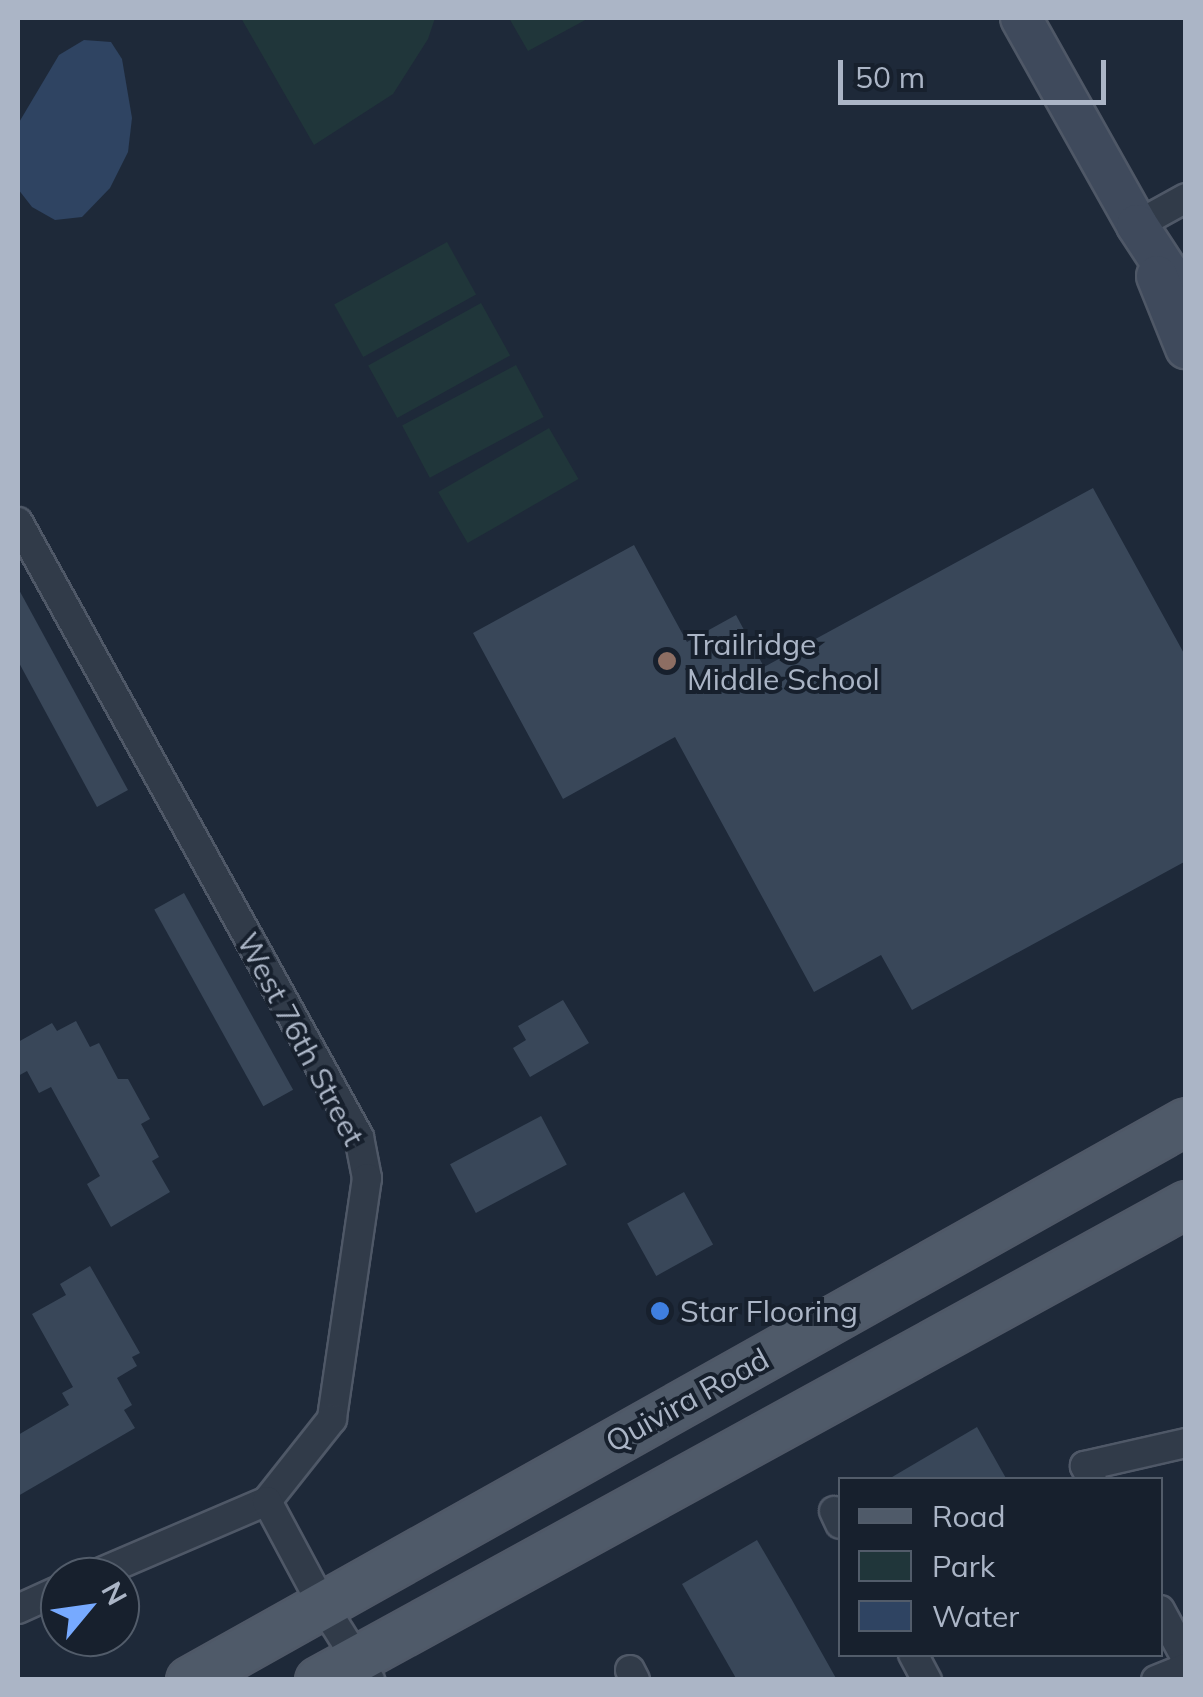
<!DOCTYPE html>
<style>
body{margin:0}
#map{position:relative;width:1203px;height:1697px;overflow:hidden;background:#1e2939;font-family:Mulish,sans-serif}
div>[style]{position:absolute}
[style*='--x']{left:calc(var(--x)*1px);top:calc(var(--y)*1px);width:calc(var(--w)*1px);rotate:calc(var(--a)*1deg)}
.green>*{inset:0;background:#20363a;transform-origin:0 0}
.water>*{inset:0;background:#2f4462}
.building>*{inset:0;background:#394759;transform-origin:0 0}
.roads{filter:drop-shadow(2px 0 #4f5867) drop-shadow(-2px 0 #4f5867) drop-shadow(0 2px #4f5867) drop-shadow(0 -2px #4f5867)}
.street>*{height:28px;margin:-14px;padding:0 14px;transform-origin:14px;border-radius:14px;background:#313b49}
.secondary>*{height:40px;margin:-20px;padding:0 20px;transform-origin:20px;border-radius:20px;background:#3f4a5c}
.primary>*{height:45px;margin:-22.5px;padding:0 22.5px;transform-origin:22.5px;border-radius:22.5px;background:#4f5a69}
.dots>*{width:28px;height:28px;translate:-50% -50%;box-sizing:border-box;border:5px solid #17202d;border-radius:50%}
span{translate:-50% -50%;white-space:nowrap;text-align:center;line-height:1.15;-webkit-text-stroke:8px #17202d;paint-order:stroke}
.poi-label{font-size:30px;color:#abb5c6}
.left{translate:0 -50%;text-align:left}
.street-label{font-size:30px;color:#abb5c6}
.frame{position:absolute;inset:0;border:20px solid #abb5c6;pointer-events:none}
.legend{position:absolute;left:838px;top:1477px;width:325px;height:180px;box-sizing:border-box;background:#17202d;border:2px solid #525c6a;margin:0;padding:12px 18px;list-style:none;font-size:30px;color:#abb5c6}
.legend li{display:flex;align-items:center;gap:20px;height:50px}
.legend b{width:50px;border:2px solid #525c6a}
.north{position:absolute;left:40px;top:1557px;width:100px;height:100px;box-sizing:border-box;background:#17202d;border:2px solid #525c6a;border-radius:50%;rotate:61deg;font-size:28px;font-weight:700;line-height:40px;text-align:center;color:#abb5c6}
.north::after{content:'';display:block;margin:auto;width:35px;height:45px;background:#7af;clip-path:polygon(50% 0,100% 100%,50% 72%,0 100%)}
.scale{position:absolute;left:838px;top:60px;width:268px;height:45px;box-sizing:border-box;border:5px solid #abb5c6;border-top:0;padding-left:12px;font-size:30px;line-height:35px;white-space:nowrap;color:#abb5c6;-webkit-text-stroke:8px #17202d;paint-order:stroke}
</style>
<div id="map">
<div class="green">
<div style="clip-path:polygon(241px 18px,435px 18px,428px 39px,393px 94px,314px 145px)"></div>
<div style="clip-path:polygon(509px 18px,589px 18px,528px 51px)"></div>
<div style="left:447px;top:242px;width:60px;height:129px;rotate:61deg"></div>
<div style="left:481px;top:303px;width:60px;height:129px;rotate:61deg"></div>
<div style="left:516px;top:365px;width:59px;height:129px;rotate:62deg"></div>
<div style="left:549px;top:428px;width:59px;height:128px;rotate:60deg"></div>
</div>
<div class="water">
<div style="clip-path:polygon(84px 40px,111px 42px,122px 59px,132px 118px,128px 152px,110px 188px,82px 217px,55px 220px,32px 207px,18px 189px,18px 124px,59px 55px)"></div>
</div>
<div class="building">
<div style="clip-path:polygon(1093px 488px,1186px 657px,1186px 861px,912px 1010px,881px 955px,814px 992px,675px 737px,563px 799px,473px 633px,634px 545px,687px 642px,736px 615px,764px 667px)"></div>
<div style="clip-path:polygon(18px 588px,128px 790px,97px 807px,18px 661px)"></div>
<div style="left:184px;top:893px;width:225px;height:34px;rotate:61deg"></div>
<div style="clip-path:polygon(563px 1000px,589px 1043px,530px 1077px,513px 1048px,526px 1040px,518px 1026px)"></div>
<div style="clip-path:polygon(76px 1021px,90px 1047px,99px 1043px,118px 1079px,128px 1079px,150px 1119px,141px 1124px,159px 1157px,152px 1161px,170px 1192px,111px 1227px,87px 1184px,100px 1176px,51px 1087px,39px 1093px,27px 1071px,18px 1076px,18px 1042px,52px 1023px,57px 1031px)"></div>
<div style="left:541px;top:1116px;width:55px;height:103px;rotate:62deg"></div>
<div style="left:684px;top:1192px;width:60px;height:65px;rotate:61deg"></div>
<div style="clip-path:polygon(90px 1266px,140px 1353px,132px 1357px,137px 1366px,117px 1378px,132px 1405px,124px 1410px,135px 1428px,18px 1496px,18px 1435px,69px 1405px,62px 1393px,73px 1387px,32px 1314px,66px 1295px,60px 1284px)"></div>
<div style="clip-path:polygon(977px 1427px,1007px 1480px,887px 1480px)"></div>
<div style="clip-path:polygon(757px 1540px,792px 1600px,837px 1680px,737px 1680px,682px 1584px)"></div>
</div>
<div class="roads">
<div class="street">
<div style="--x:1137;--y:225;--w:56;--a:-28.9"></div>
<div style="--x:18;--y:522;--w:703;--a:60.99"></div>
<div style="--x:359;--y:1137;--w:42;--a:79"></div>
<div style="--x:367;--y:1178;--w:244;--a:98.3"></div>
<div style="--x:332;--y:1419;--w:105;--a:128.4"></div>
<div style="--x:267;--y:1501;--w:193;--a:156.8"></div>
<div style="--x:1092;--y:1480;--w:16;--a:-117"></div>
<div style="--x:1085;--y:1466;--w:104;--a:-12.8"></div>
<div style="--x:267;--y:1501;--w:117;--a:61.9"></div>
<div style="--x:322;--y:1604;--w:90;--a:57.7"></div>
<div style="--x:834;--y:1511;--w:14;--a:65"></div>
<div style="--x:18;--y:1609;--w:46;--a:-24.3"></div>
<div style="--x:1160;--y:1610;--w:55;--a:61.6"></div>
<div style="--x:913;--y:1654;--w:30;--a:62"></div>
<div style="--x:630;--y:1670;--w:11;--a:63"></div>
<div style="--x:1156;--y:1680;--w:32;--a:-22"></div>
</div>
<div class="secondary">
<div style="--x:1021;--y:18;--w:237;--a:60.7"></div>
<div style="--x:1137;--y:225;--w:90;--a:56.8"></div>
<div style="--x:1157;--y:276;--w:78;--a:68.1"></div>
</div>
<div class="primary">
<div style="--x:189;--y:1680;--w:1143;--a:-29.28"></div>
<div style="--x:318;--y:1680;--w:990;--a:-28.74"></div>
</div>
</div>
<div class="dots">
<div style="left:667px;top:661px;background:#8d6e63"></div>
<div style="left:660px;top:1311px;background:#3f7fe0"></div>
</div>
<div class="poi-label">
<span class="left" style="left:687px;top:661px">Trailridge<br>Middle School</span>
<span class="left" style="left:680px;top:1311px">Star Flooring</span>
</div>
<div class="street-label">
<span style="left:301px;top:1039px;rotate:62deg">West 76th Street</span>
<span style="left:687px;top:1400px;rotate:-29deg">Quivira Road</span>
</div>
<div class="frame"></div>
<ul class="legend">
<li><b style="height:12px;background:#4f5a69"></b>Road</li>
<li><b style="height:28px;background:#20363a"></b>Park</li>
<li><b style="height:28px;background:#2f4462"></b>Water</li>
</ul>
<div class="north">N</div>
<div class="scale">50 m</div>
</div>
